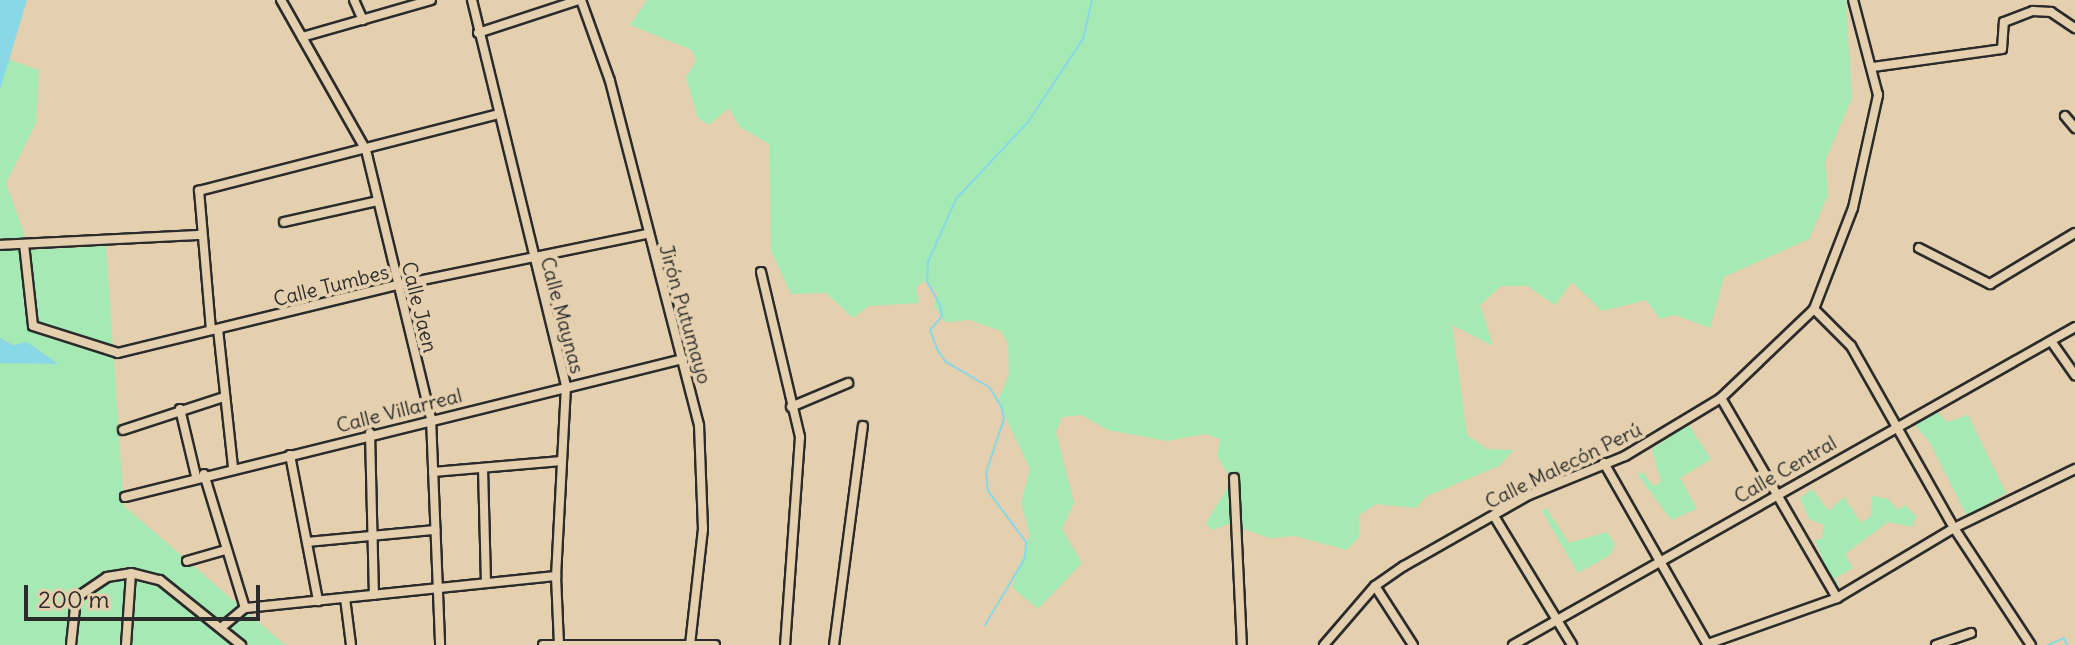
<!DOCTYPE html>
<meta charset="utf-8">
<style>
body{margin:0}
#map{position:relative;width:2075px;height:645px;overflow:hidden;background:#e4d0ae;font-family:Delius,sans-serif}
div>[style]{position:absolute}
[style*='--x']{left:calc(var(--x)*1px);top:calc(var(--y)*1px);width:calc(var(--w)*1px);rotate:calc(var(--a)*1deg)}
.green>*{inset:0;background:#a5e9b4}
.water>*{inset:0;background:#89d8e7}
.stream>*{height:2px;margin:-1px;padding:0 1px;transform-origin:1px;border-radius:1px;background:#89d8e7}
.roads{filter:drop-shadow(2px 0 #2b2b2b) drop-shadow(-2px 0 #2b2b2b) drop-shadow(0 2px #2b2b2b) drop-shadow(0 -2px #2b2b2b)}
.minor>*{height:8px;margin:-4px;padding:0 4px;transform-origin:4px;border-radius:4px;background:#e4d0ae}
span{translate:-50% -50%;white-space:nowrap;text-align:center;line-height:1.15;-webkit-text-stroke:8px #e4d0ae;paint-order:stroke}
.street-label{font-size:20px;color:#2b2b2b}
.scale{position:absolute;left:24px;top:585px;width:236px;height:36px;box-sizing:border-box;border:4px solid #2b2b2b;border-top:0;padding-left:10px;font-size:24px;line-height:28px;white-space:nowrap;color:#2b2b2b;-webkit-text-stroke:6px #e4d0ae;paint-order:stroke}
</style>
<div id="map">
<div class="green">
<div style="clip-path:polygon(647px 0,1846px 0,1852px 98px,1825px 161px,1828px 195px,1809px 239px,1724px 277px,1710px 328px,1675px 315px,1660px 319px,1646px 300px,1602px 311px,1572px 282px,1555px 305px,1527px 286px,1501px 286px,1480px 305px,1493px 346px,1452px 325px,1467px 435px,1487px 449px,1514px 450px,1499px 466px,1427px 496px,1416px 508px,1376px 504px,1359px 515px,1359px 537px,1347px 550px,1295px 536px,1269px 538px,1229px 524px,1211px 530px,1206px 523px,1232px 480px,1217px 456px,1220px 439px,1206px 434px,1167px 441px,1108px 430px,1081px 415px,1062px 417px,1056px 432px,1074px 503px,1062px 529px,1082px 563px,1038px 609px,1012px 587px,1030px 535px,1021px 503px,1030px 469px,998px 401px,1009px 374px,1008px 343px,1001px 331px,970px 320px,945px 322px,934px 306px,938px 293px,925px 281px,916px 287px,919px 303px,869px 306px,853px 318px,826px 293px,791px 294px,771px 251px,769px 144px,740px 127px,729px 108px,709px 125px,698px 118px,686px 77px,696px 61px,692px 50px,630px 25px)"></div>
<div style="clip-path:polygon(7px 59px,39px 70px,36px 123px,6px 183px,30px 250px,106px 246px,124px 506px,285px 645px,0 645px,0 363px,56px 364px,27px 342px,13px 345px,0 338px,0 90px)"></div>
<div style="clip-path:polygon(1936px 411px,1947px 422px,1968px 415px,2006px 493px,1967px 516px,1930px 443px,1913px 422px)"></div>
<div style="clip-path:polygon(1688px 424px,1711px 459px,1680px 478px,1697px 509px,1671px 520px,1638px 475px,1643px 472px,1653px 486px,1661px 482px,1652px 449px)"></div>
<div style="clip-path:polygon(1812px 489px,1829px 511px,1844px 497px,1861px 523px,1871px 516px,1872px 496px,1888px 499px,1898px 510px,1905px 505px,1916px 516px,1912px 527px,1888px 522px,1845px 554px,1853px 568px,1835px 578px,1841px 590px,1834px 589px,1815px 540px,1822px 539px,1824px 525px,1809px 519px,1800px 498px)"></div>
<div style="clip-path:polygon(1546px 508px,1569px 543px,1607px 532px,1615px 544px,1610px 555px,1578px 573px,1542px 511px)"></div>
</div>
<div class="water">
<div style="clip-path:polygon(0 0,27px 0,0 90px)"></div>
<div style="clip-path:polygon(0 338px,13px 345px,27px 342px,58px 364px,0 363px)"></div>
</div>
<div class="stream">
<div style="--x:985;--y:625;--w:78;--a:-59.2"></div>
<div style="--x:1025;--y:558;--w:16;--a:-86"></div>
<div style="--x:1026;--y:542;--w:64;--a:-126.7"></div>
<div style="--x:988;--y:491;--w:18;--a:-96"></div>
<div style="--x:986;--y:473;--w:57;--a:-71.6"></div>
<div style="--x:1004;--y:419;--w:13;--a:-103"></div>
<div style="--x:1001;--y:406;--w:22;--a:-122"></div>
<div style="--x:989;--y:387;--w:50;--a:-149.8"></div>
<div style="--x:946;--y:362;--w:16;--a:-125"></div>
<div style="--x:937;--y:349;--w:20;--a:-110"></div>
<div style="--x:930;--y:330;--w:18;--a:-49"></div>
<div style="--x:942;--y:316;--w:11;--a:-100"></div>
<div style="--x:940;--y:305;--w:26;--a:-119"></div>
<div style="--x:927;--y:282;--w:20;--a:-87"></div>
<div style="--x:928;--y:262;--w:69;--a:-66"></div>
<div style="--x:956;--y:199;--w:105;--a:-46.9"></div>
<div style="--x:1028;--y:122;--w:100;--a:-56.5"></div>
<div style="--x:1083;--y:39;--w:40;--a:-77"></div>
<div style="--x:2048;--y:645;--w:17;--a:-24"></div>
<div style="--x:2064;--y:638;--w:8;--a:67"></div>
</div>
<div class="roads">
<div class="minor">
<div style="--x:281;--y:0;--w:172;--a:60.5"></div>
<div style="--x:366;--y:150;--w:276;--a:76.4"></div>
<div style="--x:431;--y:418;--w:227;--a:87.7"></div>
<div style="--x:354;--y:0;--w:22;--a:66"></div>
<div style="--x:472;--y:0;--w:397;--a:76.3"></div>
<div style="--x:566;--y:386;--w:190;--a:93"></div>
<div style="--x:556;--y:576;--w:69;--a:87.5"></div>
<div style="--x:581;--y:0;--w:86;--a:70.3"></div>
<div style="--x:610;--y:81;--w:355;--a:75.5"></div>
<div style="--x:699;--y:425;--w:104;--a:87.8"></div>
<div style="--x:703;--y:529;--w:117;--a:96.4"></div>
<div style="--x:478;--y:33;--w:106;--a:-18.1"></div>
<div style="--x:302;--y:37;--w:134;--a:-16"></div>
<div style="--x:1873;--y:67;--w:130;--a:-7.9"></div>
<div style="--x:2002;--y:49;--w:27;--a:-86"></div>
<div style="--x:2004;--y:22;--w:31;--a:-21"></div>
<div style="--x:2033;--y:11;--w:18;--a:3"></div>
<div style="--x:2051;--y:12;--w:29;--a:34"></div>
<div style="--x:2065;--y:116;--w:16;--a:50"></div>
<div style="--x:284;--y:222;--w:96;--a:-12.6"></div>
<div style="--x:24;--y:244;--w:82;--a:83.7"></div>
<div style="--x:33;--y:326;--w:89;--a:17.6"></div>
<div style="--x:118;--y:353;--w:288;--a:-13.7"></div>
<div style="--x:398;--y:285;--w:254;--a:-11.6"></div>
<div style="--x:0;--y:245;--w:199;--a:-2.9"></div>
<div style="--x:1919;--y:248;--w:80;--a:26.9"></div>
<div style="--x:1990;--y:284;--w:99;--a:-31"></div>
<div style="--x:761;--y:272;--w:170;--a:76.7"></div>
<div style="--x:800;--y:437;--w:209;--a:94.1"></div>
<div style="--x:1814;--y:309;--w:52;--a:45"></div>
<div style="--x:1851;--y:346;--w:209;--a:60.5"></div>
<div style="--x:1954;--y:528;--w:140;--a:56.7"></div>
<div style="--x:218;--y:329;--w:139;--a:83.8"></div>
<div style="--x:211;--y:330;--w:140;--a:-94.9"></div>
<div style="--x:199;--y:191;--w:306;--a:-14.4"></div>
<div style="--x:2051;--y:341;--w:42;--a:54.8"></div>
<div style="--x:1721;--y:398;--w:231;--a:59.9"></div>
<div style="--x:791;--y:407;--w:62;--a:-22.8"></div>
<div style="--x:180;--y:409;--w:69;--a:76.6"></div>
<div style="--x:123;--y:430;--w:103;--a:-18.1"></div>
<div style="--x:370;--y:433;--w:162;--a:88.6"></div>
<div style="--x:290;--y:455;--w:149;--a:79.1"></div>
<div style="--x:1604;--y:463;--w:210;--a:60.3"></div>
<div style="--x:483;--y:468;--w:115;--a:88.5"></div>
<div style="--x:433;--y:472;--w:129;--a:-4.9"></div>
<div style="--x:204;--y:474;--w:140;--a:73"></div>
<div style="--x:1234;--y:478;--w:167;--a:87.3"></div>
<div style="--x:125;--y:497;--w:575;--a:-13.89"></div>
<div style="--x:1494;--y:516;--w:151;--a:58.8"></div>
<div style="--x:307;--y:542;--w:129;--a:-5.4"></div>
<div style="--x:187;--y:561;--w:40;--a:-16"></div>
<div style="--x:1375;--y:586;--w:70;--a:57.2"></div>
<div style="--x:345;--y:598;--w:47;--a:82.7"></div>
<div style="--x:222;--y:627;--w:30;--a:-40"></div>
<div style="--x:245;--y:608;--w:313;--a:-5.9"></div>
<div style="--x:1708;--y:644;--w:137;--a:-19.6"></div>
<div style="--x:1837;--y:598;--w:136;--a:-30.9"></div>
<div style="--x:1954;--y:528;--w:135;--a:-26"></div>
<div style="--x:71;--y:645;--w:47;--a:-83.9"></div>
<div style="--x:76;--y:598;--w:37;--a:-34"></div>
<div style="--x:107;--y:577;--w:24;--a:-9"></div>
<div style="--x:131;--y:573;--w:30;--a:14"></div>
<div style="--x:160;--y:580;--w:104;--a:38.7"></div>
<div style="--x:126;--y:645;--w:72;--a:-86"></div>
<div style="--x:543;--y:645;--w:172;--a:0"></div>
<div style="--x:834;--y:645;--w:221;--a:-82.5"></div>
<div style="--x:1324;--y:645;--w:78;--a:-49.2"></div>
<div style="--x:1375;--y:586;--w:35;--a:-35"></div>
<div style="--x:1404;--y:566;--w:144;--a:-29.6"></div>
<div style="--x:1529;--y:495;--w:104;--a:-22.1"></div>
<div style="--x:1625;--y:456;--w:112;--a:-31.1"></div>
<div style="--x:1721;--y:398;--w:129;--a:-43.7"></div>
<div style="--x:1814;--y:309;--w:108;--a:-68.9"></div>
<div style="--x:1853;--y:208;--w:116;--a:-77.5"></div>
<div style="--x:1878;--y:95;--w:98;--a:-104.7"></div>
<div style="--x:1513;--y:645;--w:646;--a:-29.5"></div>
<div style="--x:1936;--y:645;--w:37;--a:-19"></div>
</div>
</div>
<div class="street-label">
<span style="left:331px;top:285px;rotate:-14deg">Calle Tumbes</span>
<span style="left:420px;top:307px;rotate:76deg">Calle Jaen</span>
<span style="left:686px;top:314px;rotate:74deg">Jirón Putumayo</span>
<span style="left:563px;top:315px;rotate:75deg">Calle Maynas</span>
<span style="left:399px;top:410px;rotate:-14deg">Calle Villarreal</span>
<span style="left:1563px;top:465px;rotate:-26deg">Calle Malecón Perú</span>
<span style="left:1785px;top:469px;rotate:-30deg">Calle Central</span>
</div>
<div class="scale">200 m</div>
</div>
